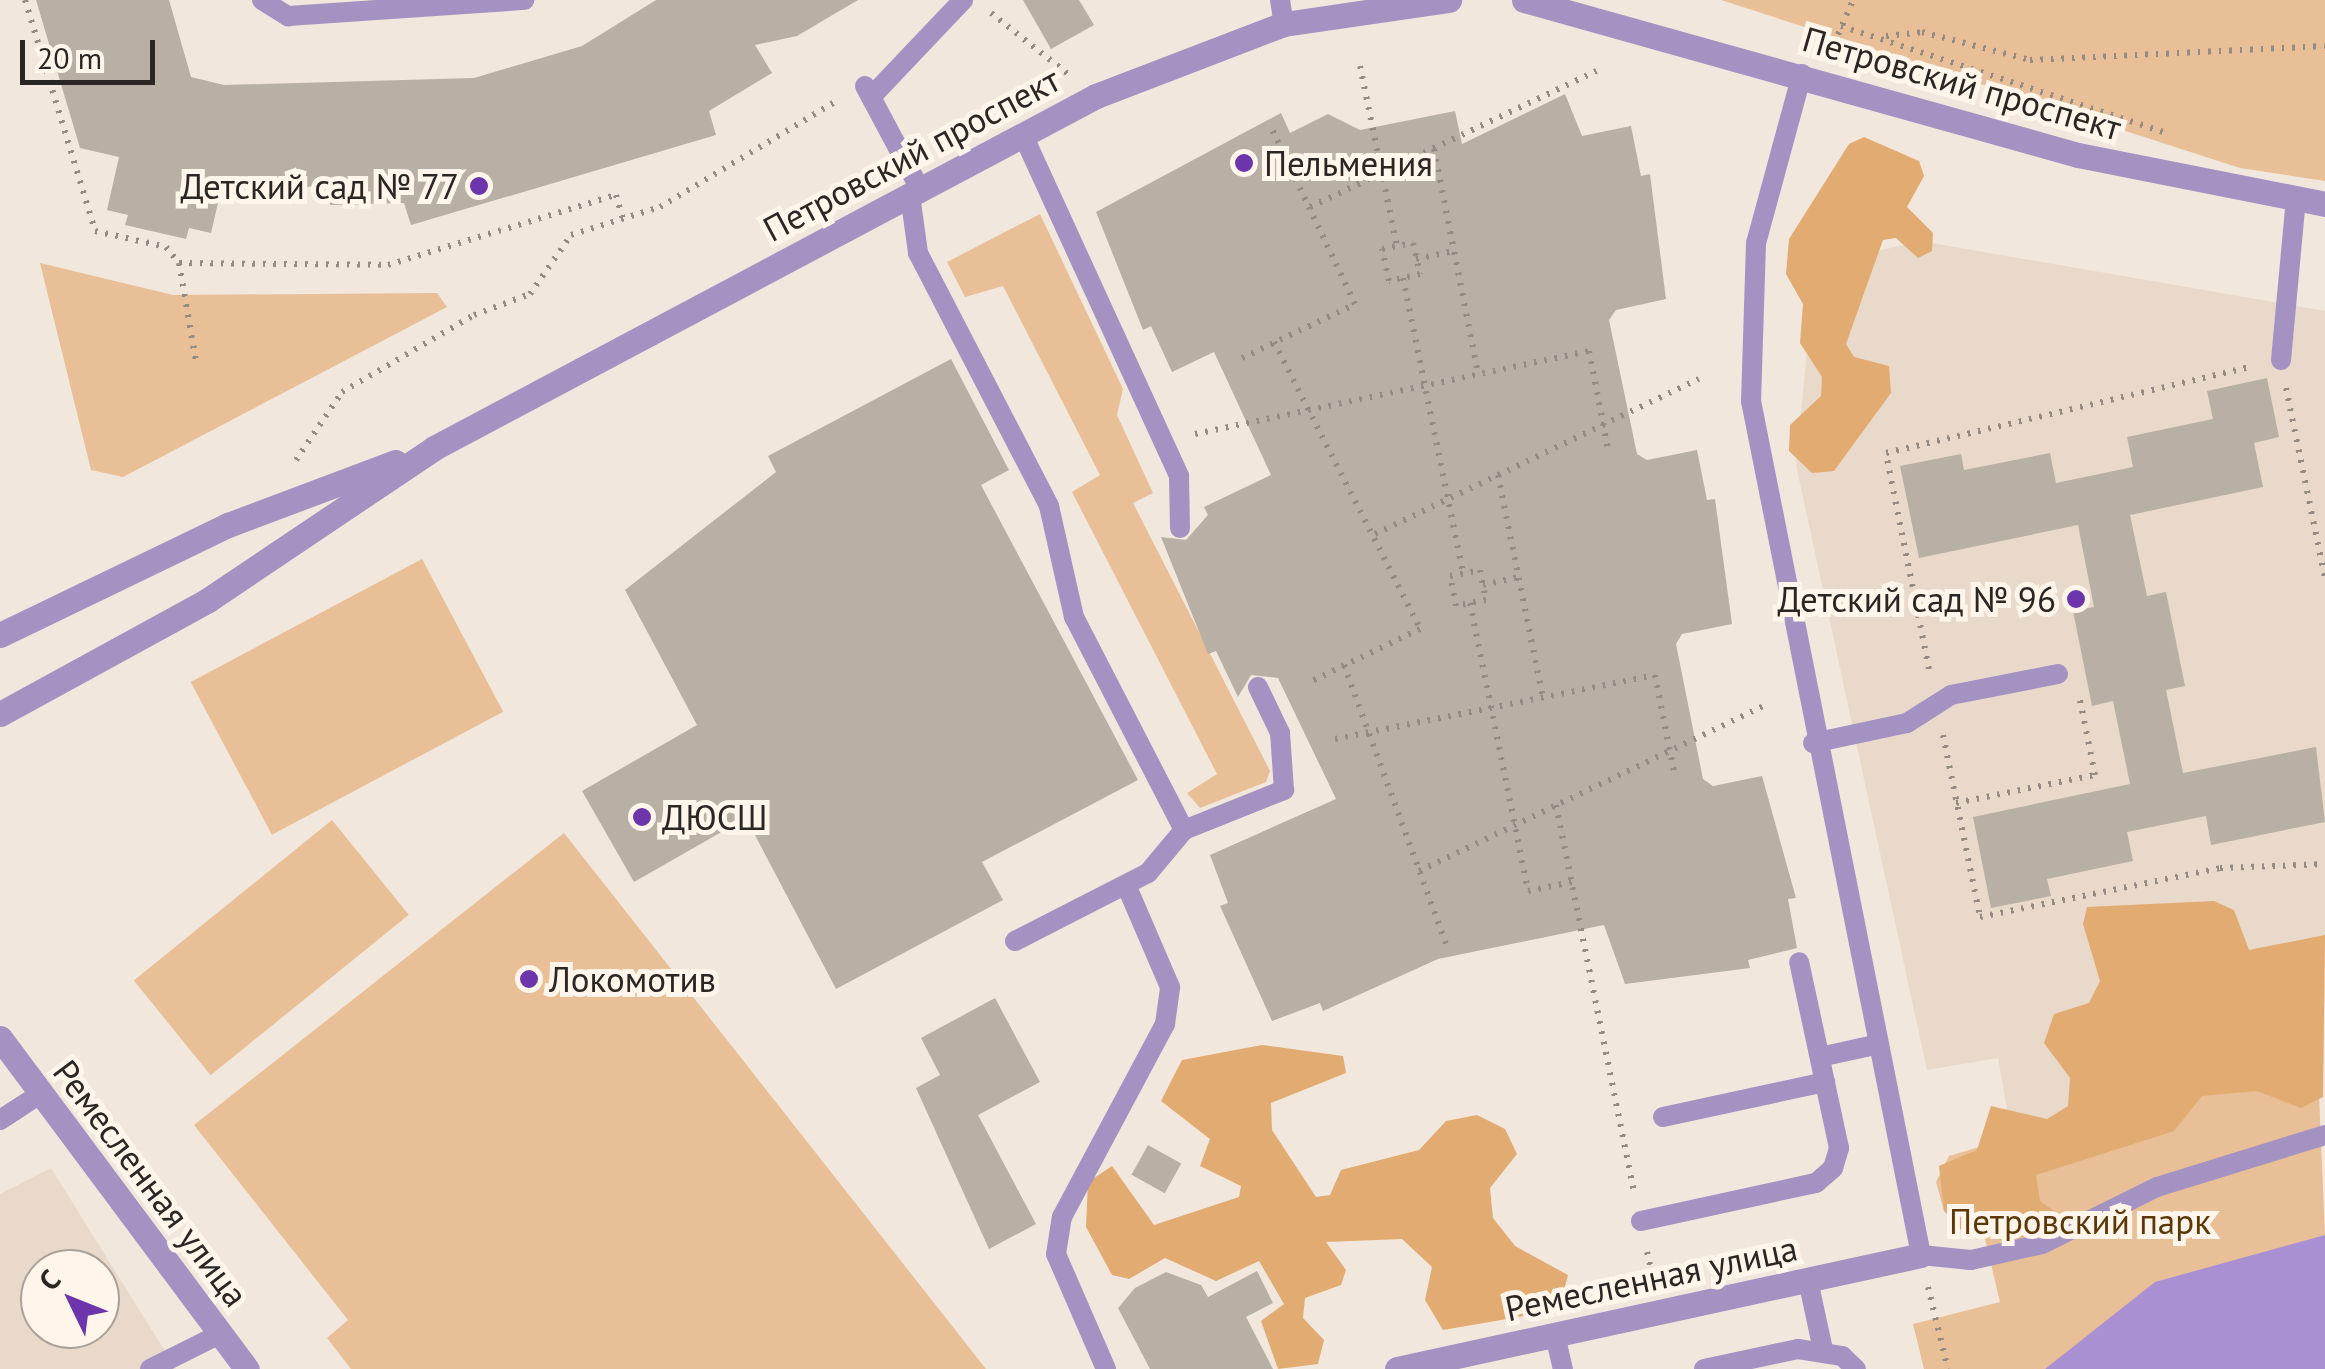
<!DOCTYPE html>
<meta charset="utf-8">
<style>
body{margin:0}
#map{position:relative;width:2325px;height:1369px;overflow:hidden;background:#f2e7dd;font-family:"PT Sans",sans-serif}
div>[style]{position:absolute}
[style*='--x']{left:calc(var(--x)*1px);top:calc(var(--y)*1px);width:calc(var(--w)*1px);rotate:calc(var(--a)*1deg)}
.built>*{inset:0;background:#e9d9ca}
.green>*{inset:0;background:#e8bf97;transform-origin:0 0}
.forest>*{inset:0;background:#e2ab71}
.water>*{inset:0;background:#a990d2}
.building>*{inset:0;background:#b8afa5;transform-origin:0 0}
.path>*{height:6px;margin-top:-3px;transform-origin:0;background:repeating-linear-gradient(90deg,#938b84 0 2.5px,transparent 0 10.5px)}
.service>*{height:20px;margin:-10px;padding:0 10px;transform-origin:10px;border-radius:10px;background:#a492c2}
.minor>*{height:25px;margin:-12.5px;padding:0 12.5px;transform-origin:12.5px;border-radius:12.5px;background:#a492c2}
.tertiary>*{height:25px;margin:-12.5px;padding:0 12.5px;transform-origin:12.5px;border-radius:12.5px;background:#a492c2}
.dots>*{width:28px;height:28px;translate:-50% -50%;box-sizing:border-box;border:5px solid #fff5ea;border-radius:50%}
span{translate:-50% -50%;white-space:nowrap;text-align:center;line-height:1.15;-webkit-text-stroke:10px #fff5ea;paint-order:stroke}
.street-label{font-size:35px;color:#2a2623}
.poi-label{font-size:35px;color:#2a2623}
.left{translate:0 -50%;text-align:left}
.right{translate:-100% -50%;text-align:right}
.park-label{font-size:35px;color:#5c3809}
.north{position:absolute;left:20px;top:1249px;width:100px;height:100px;box-sizing:border-box;background:#fff5ea;border:2px solid #aaa29a;border-radius:50%;rotate:313deg;font-size:28px;font-weight:700;line-height:40px;text-align:center;color:#2a2623}
.north::after{content:'';display:block;margin:auto;width:35px;height:45px;background:#6d35ab;clip-path:polygon(50% 0,100% 100%,50% 72%,0 100%)}
.scale{position:absolute;left:20px;top:40px;width:135px;height:45px;box-sizing:border-box;border:5px solid #2a2623;border-top:0;padding-left:12px;font-size:30px;line-height:35px;white-space:nowrap;color:#2a2623;-webkit-text-stroke:8px #fff5ea;paint-order:stroke}
</style>
<div id="map">
<div class="built">
<div style="clip-path:polygon(1920px 241px,2325px 311px,2325px 1003px,2013px 1143px,1998px 1058px,1927px 1070px,1796px 465px,1815px 266px)"></div>
<div style="clip-path:polygon(evenodd,51px 1168px,176px 1369px,0 1369px,0 1194px,51px 1168px,40px 1269px,100px 1269px,100px 1329px,40px 1329px,40px 1269px)"></div>
</div>
<div class="green">
<div style="clip-path:polygon(1721px 0,2325px 0,2325px 181px,2240px 168px)"></div>
<div style="clip-path:polygon(1040px 214px,1123px 389px,1117px 415px,1153px 493px,1133px 503px,1270px 771px,1266px 782px,1200px 808px,1187px 793px,1217px 774px,1072px 492px,1100px 475px,1003px 286px,965px 297px,947px 262px)"></div>
<div style="clip-path:polygon(40px 263px,173px 295px,437px 293px,447px 307px,123px 477px,91px 470px)"></div>
<div style="left:422px;top:559px;width:173px;height:262px;rotate:62deg"></div>
<div style="left:332px;top:820px;width:122px;height:255px;rotate:51deg"></div>
<div style="clip-path:polygon(564px 833px,986px 1369px,351px 1369px,327px 1338px,348px 1320px,194px 1125px)"></div>
<div style="clip-path:polygon(2317px 1047px,2325px 1235px,2079px 1344px,2045px 1369px,1924px 1369px,1913px 1324px,2000px 1302px,1985px 1239px,1944px 1211px,1936px 1182px,1949px 1156px)"></div>
</div>
<div class="forest">
<div style="clip-path:polygon(1864px 137px,1919px 161px,1924px 176px,1907px 207px,1933px 233px,1932px 251px,1918px 258px,1896px 238px,1883px 240px,1846px 344px,1854px 357px,1889px 366px,1891px 393px,1834px 471px,1812px 473px,1789px 451px,1790px 425px,1821px 396px,1822px 377px,1800px 343px,1803px 304px,1786px 274px,1789px 239px,1849px 144px)"></div>
<div style="clip-path:polygon(2214px 901px,2234px 910px,2249px 950px,2325px 935px,2323px 1097px,2301px 1108px,2257px 1091px,2202px 1096px,2174px 1131px,2036px 1175px,2040px 1201px,2060px 1215px,2055px 1224px,2011px 1242px,1962px 1231px,1944px 1211px,1939px 1166px,1977px 1150px,1991px 1106px,2047px 1119px,2068px 1106px,2070px 1078px,2044px 1043px,2054px 1014px,2089px 1003px,2100px 981px,2083px 924px,2087px 907px)"></div>
<div style="clip-path:polygon(1262px 1045px,1343px 1056px,1346px 1073px,1271px 1103px,1272px 1130px,1316px 1197px,1330px 1195px,1341px 1170px,1419px 1150px,1446px 1121px,1477px 1115px,1505px 1129px,1517px 1154px,1490px 1188px,1493px 1218px,1515px 1246px,1568px 1275px,1559px 1310px,1443px 1330px,1425px 1300px,1432px 1267px,1402px 1239px,1326px 1242px,1346px 1270px,1341px 1285px,1305px 1298px,1303px 1318px,1324px 1340px,1318px 1364px,1278px 1369px,1261px 1321px,1284px 1304px,1259px 1261px,1216px 1281px,1165px 1258px,1129px 1279px,1112px 1275px,1086px 1227px,1088px 1182px,1112px 1166px,1154px 1225px,1239px 1197px,1241px 1186px,1200px 1166px,1210px 1139px,1161px 1101px,1182px 1060px)"></div>
</div>
<div class="water">
<div style="clip-path:polygon(2325px 1235px,2325px 1369px,2045px 1369px,2155px 1282px)"></div>
</div>
<div class="building">
<div style="clip-path:polygon(36px 0,169px 0,191px 77px,224px 85px,474px 78px,582px 46px,656px 0,858px 0,797px 36px,755px 45px,772px 73px,709px 111px,716px 135px,411px 225px,404px 203px,330px 205px,329px 186px,221px 190px,211px 233px,189px 228px,186px 239px,125px 225px,128px 215px,107px 210px,119px 157px,80px 148px)"></div>
<div style="clip-path:polygon(1023px 0,1079px 0,1094px 25px,1051px 49px)"></div>
<div style="clip-path:polygon(1565px 94px,1582px 136px,1631px 126px,1641px 176px,1650px 174px,1666px 299px,1616px 310px,1609px 320px,1637px 454px,1647px 460px,1697px 450px,1707px 500px,1715px 499px,1732px 624px,1682px 634px,1676px 644px,1703px 779px,1713px 786px,1762px 776px,1796px 898px,1788px 899px,1797px 948px,1748px 960px,1750px 968px,1625px 984px,1604px 925px,1438px 959px,1323px 1011px,1320px 1003px,1272px 1021px,1220px 906px,1228px 903px,1210px 855px,1336px 799px,1278px 678px,1251px 675px,1238px 697px,1216px 651px,1208px 654px,1161px 537px,1186px 540px,1208px 515px,1204px 507px,1271px 475px,1214px 352px,1172px 372px,1151px 326px,1143px 330px,1096px 212px,1281px 113px,1290px 133px,1328px 114px,1360px 130px,1455px 111px,1462px 144px)"></div>
<div style="clip-path:polygon(951px 359px,1009px 470px,981px 485px,1138px 780px,982px 862px,1003px 900px,836px 989px,746px 818px,634px 882px,582px 791px,697px 725px,625px 590px,776px 472px,768px 456px)"></div>
<div style="clip-path:polygon(2267px 378px,2279px 437px,2254px 443px,2263px 487px,2130px 515px,2147px 596px,2166px 592px,2185px 686px,2166px 690px,2183px 773px,2316px 747px,2325px 822px,2211px 845px,2206px 816px,2127px 832px,2133px 861px,2047px 879px,2051px 896px,1991px 908px,1973px 817px,2130px 784px,2113px 701px,2092px 706px,2073px 611px,2094px 607px,2078px 525px,1919px 558px,1900px 466px,1961px 454px,1964px 470px,2050px 453px,2056px 483px,2133px 467px,2127px 437px,2213px 419px,2207px 391px)"></div>
<div style="clip-path:polygon(995px 998px,1040px 1082px,978px 1115px,1036px 1224px,989px 1249px,916px 1088px,940px 1075px,921px 1038px)"></div>
<div style="left:1148px;top:1145px;width:38px;height:34px;rotate:29deg"></div>
<div style="clip-path:polygon(1257px 1271px,1273px 1303px,1246px 1317px,1273px 1369px,1150px 1369px,1118px 1308px,1135px 1288px,1166px 1272px,1201px 1285px,1208px 1297px)"></div>
</div>
<div class="path">
<div style="--x:25;--y:0;--w:241;--a:73.1"></div>
<div style="--x:95;--y:231;--w:73;--a:12.7"></div>
<div style="--x:166;--y:247;--w:21;--a:51"></div>
<div style="--x:179;--y:263;--w:209;--a:0.5"></div>
<div style="--x:388;--y:265;--w:239;--a:-17.1"></div>
<div style="--x:616;--y:195;--w:25;--a:74"></div>
<div style="--x:991;--y:13;--w:98;--a:38.4"></div>
<div style="--x:1841;--y:26;--w:340;--a:18.2"></div>
<div style="--x:1886;--y:36;--w:36;--a:-6"></div>
<div style="--x:1922;--y:32;--w:112;--a:14.5"></div>
<div style="--x:2030;--y:60;--w:295;--a:-2.7"></div>
<div style="--x:1834;--y:44;--w:48;--a:-66.6"></div>
<div style="--x:1360;--y:66;--w:184;--a:78.4"></div>
<div style="--x:1434;--y:149;--w:228;--a:78.9"></div>
<div style="--x:1310;--y:207;--w:317;--a:-25.4"></div>
<div style="--x:1413;--y:243;--w:32;--a:77"></div>
<div style="--x:1420;--y:274;--w:32;--a:167"></div>
<div style="--x:1389;--y:281;--w:33;--a:-102"></div>
<div style="--x:1382;--y:249;--w:32;--a:-11"></div>
<div style="--x:1416;--y:259;--w:39;--a:-12"></div>
<div style="--x:179;--y:263;--w:99;--a:80.2"></div>
<div style="--x:1403;--y:278;--w:301;--a:78.5"></div>
<div style="--x:1274;--y:342;--w:322;--a:63"></div>
<div style="--x:1420;--y:629;--w:120;--a:154.3"></div>
<div style="--x:1242;--y:358;--w:125;--a:-25.5"></div>
<div style="--x:1355;--y:304;--w:196;--a:-115.4"></div>
<div style="--x:2286;--y:388;--w:194;--a:78.4"></div>
<div style="--x:1195;--y:434;--w:403;--a:-11.9"></div>
<div style="--x:1589;--y:351;--w:100;--a:79"></div>
<div style="--x:296;--y:460;--w:82;--a:-55.9"></div>
<div style="--x:342;--y:392;--w:153;--a:-30.3"></div>
<div style="--x:474;--y:315;--w:60;--a:-20.6"></div>
<div style="--x:530;--y:294;--w:72;--a:-55.2"></div>
<div style="--x:571;--y:235;--w:93;--a:-17.5"></div>
<div style="--x:660;--y:207;--w:208;--a:-31"></div>
<div style="--x:1498;--y:475;--w:227;--a:78.6"></div>
<div style="--x:1375;--y:534;--w:359;--a:-25.6"></div>
<div style="--x:1480;--y:570;--w:31;--a:79"></div>
<div style="--x:1486;--y:600;--w:31;--a:169"></div>
<div style="--x:1456;--y:606;--w:31;--a:-101"></div>
<div style="--x:1450;--y:576;--w:31;--a:-11"></div>
<div style="--x:1483;--y:585;--w:37;--a:-13"></div>
<div style="--x:1470;--y:603;--w:294;--a:78.6"></div>
<div style="--x:1528;--y:891;--w:45;--a:-11.6"></div>
<div style="--x:1344;--y:665;--w:300;--a:69.9"></div>
<div style="--x:1929;--y:669;--w:220;--a:-101.3"></div>
<div style="--x:1886;--y:453;--w:377;--a:-13.3"></div>
<div style="--x:1943;--y:735;--w:186;--a:78.5"></div>
<div style="--x:1980;--y:917;--w:245;--a:-11.5"></div>
<div style="--x:2220;--y:868;--w:105;--a:-2.2"></div>
<div style="--x:1335;--y:739;--w:326;--a:-11.3"></div>
<div style="--x:1655;--y:675;--w:99;--a:78.9"></div>
<div style="--x:1956;--y:803;--w:142;--a:-11.4"></div>
<div style="--x:2095;--y:775;--w:82;--a:-101.3"></div>
<div style="--x:1556;--y:805;--w:394;--a:78.6"></div>
<div style="--x:1419;--y:871;--w:385;--a:-25.6"></div>
<div style="--x:1647;--y:1252;--w:28;--a:77"></div>
<div style="--x:1928;--y:1287;--w:84;--a:76.3"></div>
</div>
<div class="service">
<div style="--x:262;--y:0;--w:31;--a:32"></div>
<div style="--x:288;--y:16;--w:237;--a:-3.9"></div>
<div style="--x:1280;--y:0;--w:24;--a:81"></div>
<div style="--x:1802;--y:74;--w:175;--a:105.2"></div>
<div style="--x:1756;--y:243;--w:158;--a:91.8"></div>
<div style="--x:1751;--y:401;--w:871;--a:78.74"></div>
<div style="--x:1921;--y:1255;--w:50;--a:5.7"></div>
<div style="--x:1971;--y:1260;--w:73;--a:-12.7"></div>
<div style="--x:2042;--y:1244;--w:128;--a:-26.4"></div>
<div style="--x:2157;--y:1187;--w:176;--a:-17.2"></div>
<div style="--x:865;--y:86;--w:117;--a:61.9"></div>
<div style="--x:871;--y:97;--w:134;--a:-46.5"></div>
<div style="--x:1023;--y:135;--w:375;--a:65.4"></div>
<div style="--x:1179;--y:476;--w:52;--a:88.9"></div>
<div style="--x:910;--y:195;--w:59;--a:82.1"></div>
<div style="--x:918;--y:253;--w:285;--a:62.6"></div>
<div style="--x:1049;--y:506;--w:114;--a:77.3"></div>
<div style="--x:1074;--y:617;--w:240;--a:62.7"></div>
<div style="--x:2281;--y:360;--w:162;--a:-84.7"></div>
<div style="--x:1813;--y:743;--w:96;--a:-12"></div>
<div style="--x:1907;--y:723;--w:52;--a:-32.5"></div>
<div style="--x:1951;--y:695;--w:109;--a:-11.1"></div>
<div style="--x:1015;--y:941;--w:149;--a:-27.1"></div>
<div style="--x:1148;--y:873;--w:56;--a:-50.1"></div>
<div style="--x:1184;--y:830;--w:108;--a:-21.8"></div>
<div style="--x:1284;--y:790;--w:57;--a:-94"></div>
<div style="--x:1280;--y:733;--w:51;--a:-115.6"></div>
<div style="--x:1820;--y:1057;--w:60;--a:-12.4"></div>
<div style="--x:1663;--y:1117;--w:166;--a:-12.2"></div>
<div style="--x:0;--y:1120;--w:48;--a:-33"></div>
<div style="--x:1641;--y:1221;--w:179;--a:-12.3"></div>
<div style="--x:1816;--y:1183;--w:23;--a:-41"></div>
<div style="--x:1833;--y:1168;--w:21;--a:-73"></div>
<div style="--x:1839;--y:1148;--w:190;--a:-102.1"></div>
<div style="--x:1808;--y:1280;--w:72;--a:77.9"></div>
<div style="--x:1555;--y:1335;--w:35;--a:77"></div>
<div style="--x:150;--y:1369;--w:78;--a:-26.6"></div>
<div style="--x:1106;--y:1369;--w:125;--a:-113.5"></div>
<div style="--x:1056;--y:1254;--w:37;--a:-81"></div>
<div style="--x:1062;--y:1217;--w:219;--a:-61.9"></div>
<div style="--x:1165;--y:1024;--w:37;--a:-82"></div>
<div style="--x:1170;--y:987;--w:111;--a:-113.3"></div>
<div style="--x:1704;--y:1369;--w:96;--a:-12"></div>
<div style="--x:1798;--y:1349;--w:45;--a:9"></div>
<div style="--x:1842;--y:1356;--w:19;--a:43"></div>
</div>
<div class="minor">
<div style="--x:0;--y:1038;--w:413;--a:53.3"></div>
<div style="--x:1397;--y:1369;--w:536;--a:-12.27"></div>
</div>
<div class="tertiary">
<div style="--x:1524;--y:0;--w:575;--a:15.63"></div>
<div style="--x:2078;--y:155;--w:252;--a:11.2"></div>
<div style="--x:0;--y:635;--w:253;--a:-25.8"></div>
<div style="--x:228;--y:525;--w:179;--a:-20.6"></div>
<div style="--x:0;--y:714;--w:237;--a:-28.7"></div>
<div style="--x:208;--y:600;--w:272;--a:-33.9"></div>
<div style="--x:434;--y:448;--w:750;--a:-28"></div>
<div style="--x:1096;--y:96;--w:201;--a:-21"></div>
<div style="--x:1284;--y:24;--w:167;--a:-8.3"></div>
</div>
<div class="dots">
<div style="left:1244px;top:163px;background:#6d35ab"></div>
<div style="left:479px;top:186px;background:#6d35ab"></div>
<div style="left:2076px;top:599px;background:#6d35ab"></div>
<div style="left:642px;top:817px;background:#6d35ab"></div>
<div style="left:529px;top:979px;background:#6d35ab"></div>
</div>
<div class="street-label">
<span style="left:1962px;top:83px;rotate:16deg">Петровский проспект</span>
<span style="left:911px;top:154px;rotate:-28deg">Петровский проспект</span>
<span style="left:151px;top:1183px;rotate:53deg">Ремесленная улица</span>
<span style="left:1651px;top:1278px;rotate:-12deg">Ремесленная улица</span>
</div>
<div class="poi-label">
<span class="left" style="left:1264px;top:163px">Пельмения</span>
<span class="right" style="left:459px;top:186px">Детский сад № 77</span>
<span class="right" style="left:2056px;top:599px">Детский сад № 96</span>
<span class="left" style="left:662px;top:817px">ДЮСШ</span>
<span class="left" style="left:549px;top:979px">Локомотив</span>
</div>
<div class="park-label">
<span style="left:2080px;top:1221px">Петровский парк</span>
</div>
<div class="north">С</div>
<div class="scale">20 m</div>
</div>
